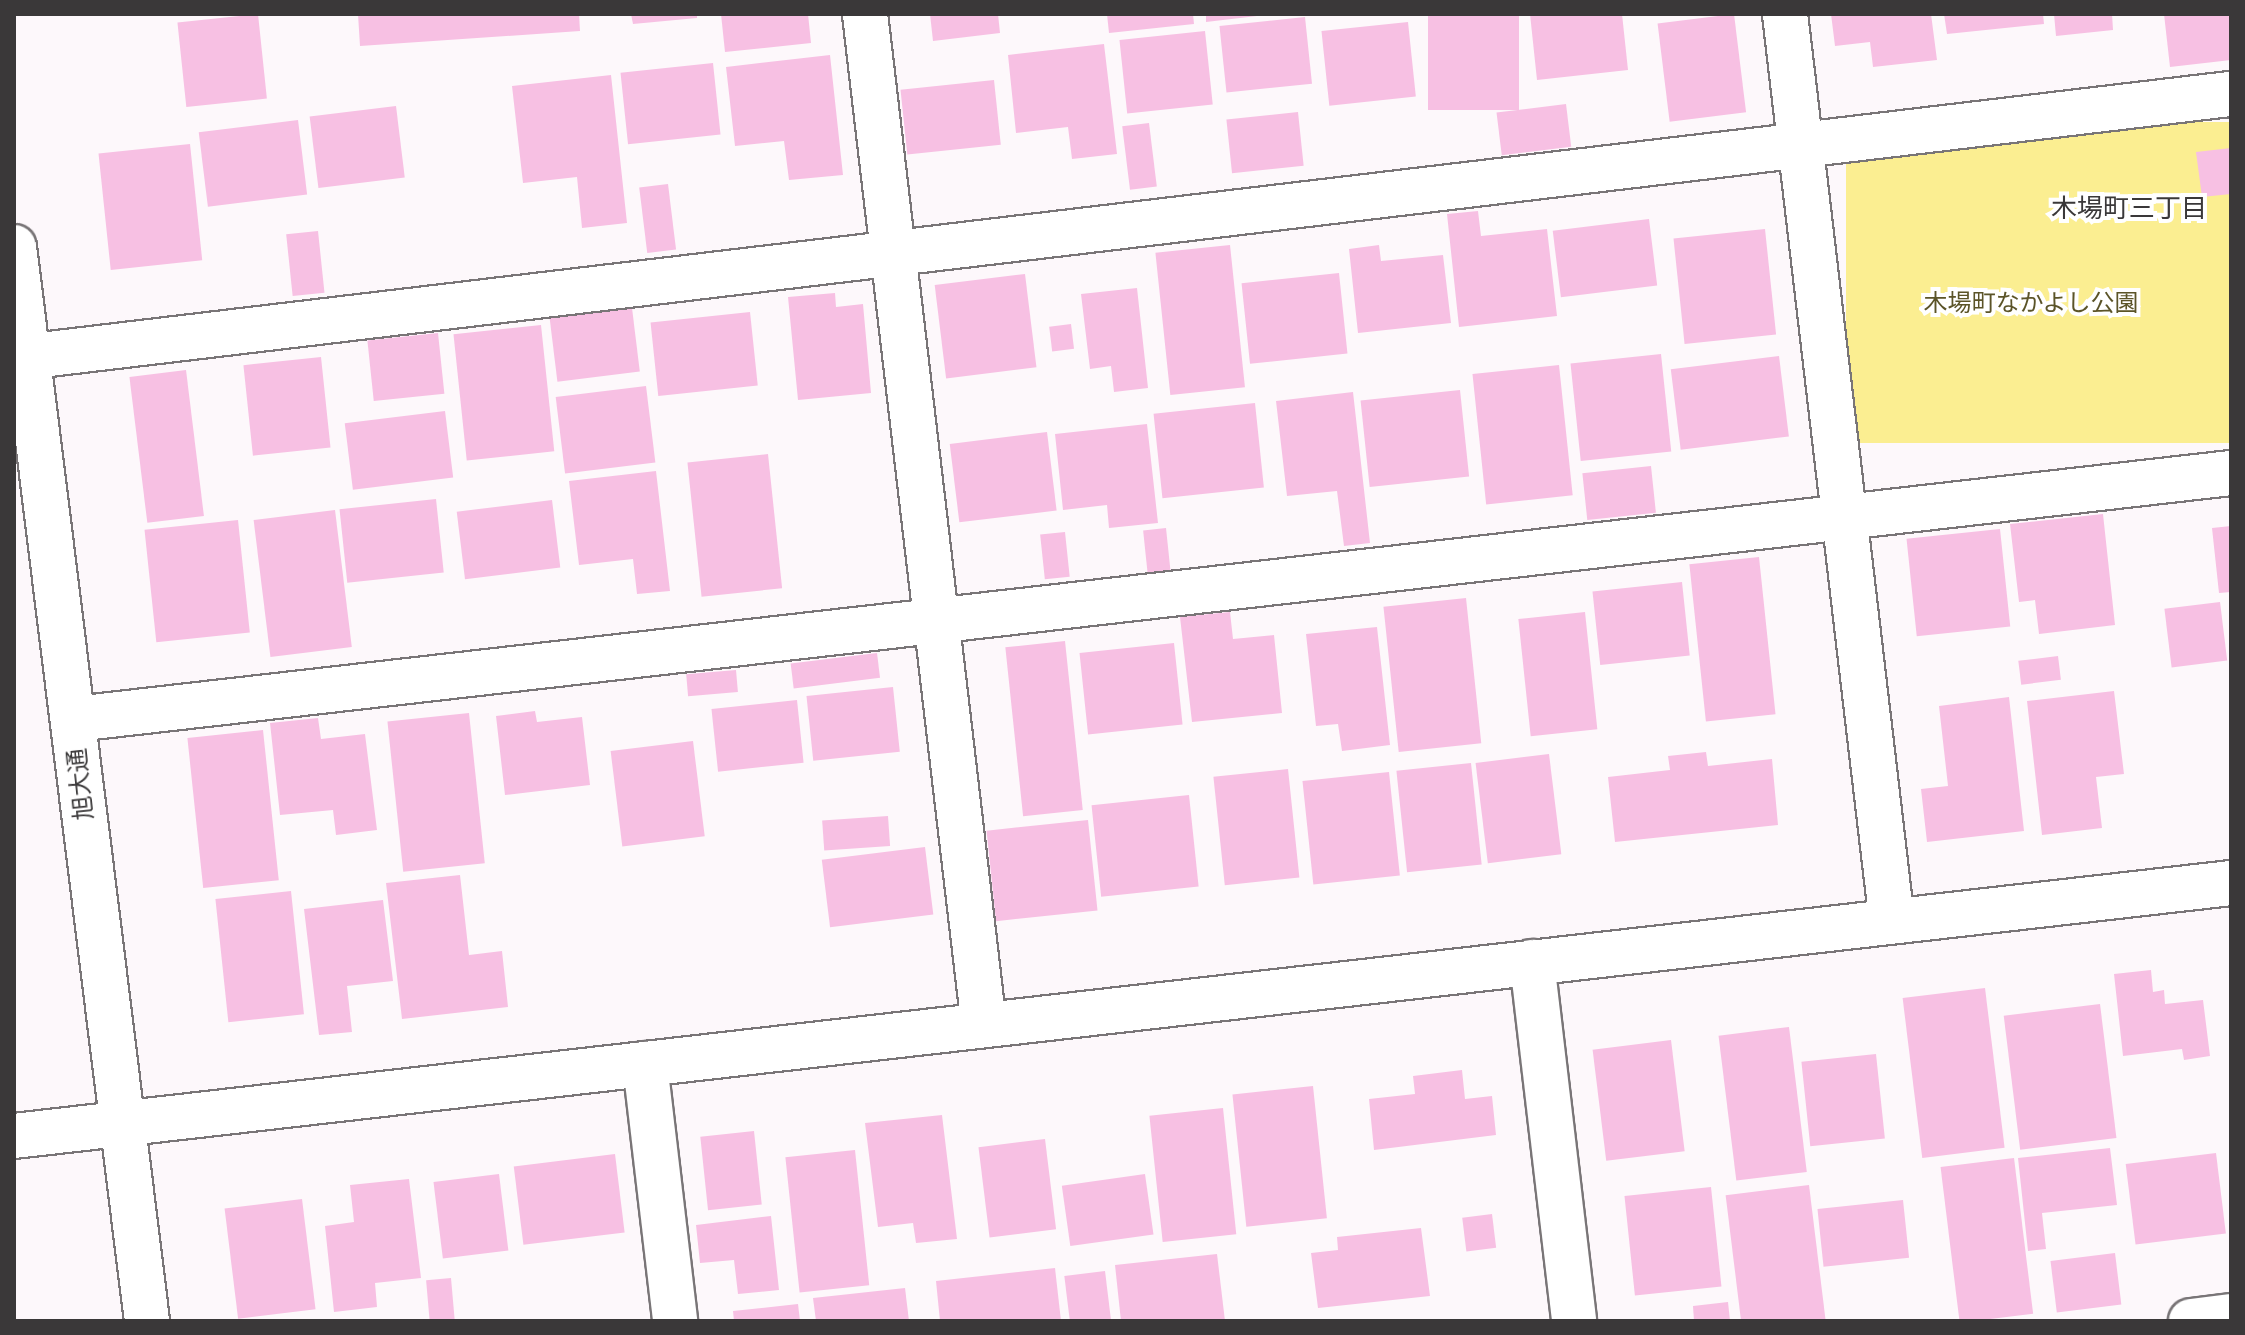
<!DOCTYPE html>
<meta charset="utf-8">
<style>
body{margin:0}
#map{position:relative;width:2245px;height:1335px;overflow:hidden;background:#fdf8fb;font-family:"Alegreya Sans","Noto Sans JP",sans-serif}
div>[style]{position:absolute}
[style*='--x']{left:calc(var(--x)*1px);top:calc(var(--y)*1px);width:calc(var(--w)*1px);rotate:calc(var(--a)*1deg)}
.green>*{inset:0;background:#fbee91;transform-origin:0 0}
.building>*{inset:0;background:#f7c0e3;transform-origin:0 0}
.roads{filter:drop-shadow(2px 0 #797577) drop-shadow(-2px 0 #797577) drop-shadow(0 2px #797577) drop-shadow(0 -2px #797577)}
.minor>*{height:44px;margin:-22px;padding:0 22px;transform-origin:22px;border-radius:22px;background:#fff}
span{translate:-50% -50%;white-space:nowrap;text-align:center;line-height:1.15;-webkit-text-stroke:8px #fff;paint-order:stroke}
.park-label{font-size:24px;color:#5b5428}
.street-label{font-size:24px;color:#3a3839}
.neighbourhood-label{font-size:26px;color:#3a3839}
.frame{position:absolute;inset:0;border:16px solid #3a3839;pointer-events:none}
</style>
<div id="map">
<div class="green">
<div style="left:2231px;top:122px;width:321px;height:385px;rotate:90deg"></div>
</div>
<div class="building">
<div style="left:258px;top:14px;width:85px;height:81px;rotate:84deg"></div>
<div style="clip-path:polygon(358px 14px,579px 14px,580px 31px,360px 46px)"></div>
<div style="clip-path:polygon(631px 14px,697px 14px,697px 18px,633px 24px)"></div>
<div style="clip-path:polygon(721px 14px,808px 14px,811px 43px,725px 52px)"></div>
<div style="clip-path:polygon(930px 14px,998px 14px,1000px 33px,933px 41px)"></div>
<div style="clip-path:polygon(1107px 14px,1193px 14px,1194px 24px,1109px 33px)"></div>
<div style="clip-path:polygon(1206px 14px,1257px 14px,1257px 16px,1206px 22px)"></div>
<div style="left:1428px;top:14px;width:91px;height:96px"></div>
<div style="clip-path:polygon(1530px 14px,1622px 14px,1628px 70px,1537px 80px)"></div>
<div style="left:1734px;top:14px;width:99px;height:77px;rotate:83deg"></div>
<div style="clip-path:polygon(1831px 14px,1931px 14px,1937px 60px,1873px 67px,1870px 42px,1835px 46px)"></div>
<div style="clip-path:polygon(1944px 14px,2043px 14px,2044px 24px,1947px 34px)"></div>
<div style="clip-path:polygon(2054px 14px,2112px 14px,2113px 30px,2056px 36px)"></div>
<div style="clip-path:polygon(2164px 14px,2231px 14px,2231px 60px,2170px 67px)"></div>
<div style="left:1305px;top:17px;width:67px;height:86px;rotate:84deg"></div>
<div style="left:1408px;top:22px;width:75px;height:87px;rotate:84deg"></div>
<div style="left:1205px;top:31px;width:74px;height:86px;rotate:84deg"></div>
<div style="clip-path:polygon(1104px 44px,1117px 154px,1072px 159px,1068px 127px,1016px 133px,1008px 55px)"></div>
<div style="clip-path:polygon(830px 55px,843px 175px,789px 180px,784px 141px,735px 146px,726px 67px)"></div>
<div style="left:713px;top:63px;width:72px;height:93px;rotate:84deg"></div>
<div style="clip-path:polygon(611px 75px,627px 223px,582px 228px,577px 177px,523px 183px,512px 86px)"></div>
<div style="left:994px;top:80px;width:65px;height:94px;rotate:84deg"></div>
<div style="left:1566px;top:104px;width:43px;height:70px;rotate:83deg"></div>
<div style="left:396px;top:106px;width:72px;height:87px;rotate:83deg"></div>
<div style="left:1298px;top:112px;width:54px;height:72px;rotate:84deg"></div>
<div style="left:298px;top:120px;width:75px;height:100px;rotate:83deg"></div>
<div style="left:1149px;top:123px;width:64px;height:27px;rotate:83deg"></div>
<div style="left:190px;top:144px;width:117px;height:92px;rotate:84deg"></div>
<div style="clip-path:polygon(2231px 148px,2231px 194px,2202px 197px,2196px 152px)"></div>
<div style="left:668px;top:184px;width:66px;height:29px;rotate:83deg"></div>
<div style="clip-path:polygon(1478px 211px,1481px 236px,1547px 229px,1557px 316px,1459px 327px,1447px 214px)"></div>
<div style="left:1649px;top:219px;width:67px;height:97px;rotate:83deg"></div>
<div style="left:1765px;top:229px;width:106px;height:92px;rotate:84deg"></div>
<div style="left:318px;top:231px;width:62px;height:32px;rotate:84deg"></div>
<div style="left:1230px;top:245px;width:143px;height:75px;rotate:84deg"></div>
<div style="clip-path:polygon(1379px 245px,1381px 261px,1443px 255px,1451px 323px,1358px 333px,1349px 249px)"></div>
<div style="left:1339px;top:273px;width:81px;height:98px;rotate:84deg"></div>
<div style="left:1025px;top:274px;width:94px;height:91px;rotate:83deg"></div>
<div style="clip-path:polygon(1137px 288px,1148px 388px,1114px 392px,1111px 366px,1090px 369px,1081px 294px)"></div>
<div style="clip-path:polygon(835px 293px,836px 307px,863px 304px,871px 393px,798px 400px,788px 297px)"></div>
<div style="left:632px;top:308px;width:64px;height:83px;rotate:83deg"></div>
<div style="left:750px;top:312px;width:74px;height:100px;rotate:84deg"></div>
<div style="left:1071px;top:324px;width:25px;height:22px;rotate:83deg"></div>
<div style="left:541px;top:325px;width:127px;height:88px;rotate:84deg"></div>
<div style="left:438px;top:333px;width:61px;height:71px;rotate:84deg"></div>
<div style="left:1661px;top:354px;width:98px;height:91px;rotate:84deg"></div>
<div style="left:1779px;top:356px;width:81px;height:109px;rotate:83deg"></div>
<div style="left:321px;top:357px;width:91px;height:78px;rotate:84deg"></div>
<div style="left:1559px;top:365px;width:131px;height:87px;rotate:84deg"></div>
<div style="left:186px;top:370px;width:147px;height:57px;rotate:83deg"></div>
<div style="left:646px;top:386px;width:77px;height:91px;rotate:83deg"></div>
<div style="left:1460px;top:390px;width:87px;height:100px;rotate:84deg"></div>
<div style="clip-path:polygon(1353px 392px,1370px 543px,1344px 546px,1337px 491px,1287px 496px,1276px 401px)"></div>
<div style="left:1255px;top:403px;width:85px;height:102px;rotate:84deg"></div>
<div style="left:445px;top:411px;width:67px;height:101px;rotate:83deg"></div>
<div style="clip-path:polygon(1147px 424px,1158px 523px,1109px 528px,1107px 505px,1063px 510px,1055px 434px)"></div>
<div style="left:1047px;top:432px;width:79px;height:98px;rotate:83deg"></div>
<div style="left:768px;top:454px;width:135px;height:81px;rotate:84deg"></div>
<div style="left:1651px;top:466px;width:47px;height:69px;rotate:84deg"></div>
<div style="clip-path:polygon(656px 471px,670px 591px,637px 594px,633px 559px,579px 565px,569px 481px)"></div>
<div style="left:436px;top:499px;width:74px;height:97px;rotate:84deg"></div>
<div style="left:552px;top:500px;width:68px;height:96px;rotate:83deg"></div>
<div style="left:335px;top:510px;width:138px;height:82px;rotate:83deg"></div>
<div style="clip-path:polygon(2103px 514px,2115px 625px,2039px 634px,2035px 600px,2019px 602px,2010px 524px)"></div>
<div style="left:238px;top:520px;width:113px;height:94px;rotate:84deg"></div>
<div style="clip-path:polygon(2231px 526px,2231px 592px,2219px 593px,2212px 528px)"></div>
<div style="left:1166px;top:528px;width:46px;height:23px;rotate:84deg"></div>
<div style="left:2000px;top:529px;width:98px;height:94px;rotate:84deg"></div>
<div style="left:1065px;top:532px;width:45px;height:25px;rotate:84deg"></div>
<div style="left:1759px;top:557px;width:158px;height:70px;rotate:84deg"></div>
<div style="left:1682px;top:582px;width:74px;height:90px;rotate:84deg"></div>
<div style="left:1466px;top:598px;width:146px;height:83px;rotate:84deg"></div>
<div style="left:2220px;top:602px;width:59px;height:56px;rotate:83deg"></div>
<div style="clip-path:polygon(1230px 612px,1233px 639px,1274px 635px,1282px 713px,1192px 722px,1180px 617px)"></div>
<div style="left:1585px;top:612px;width:118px;height:67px;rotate:84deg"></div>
<div style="clip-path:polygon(1377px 627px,1390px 745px,1342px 751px,1338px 724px,1316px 726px,1306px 634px)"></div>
<div style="left:1065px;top:641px;width:170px;height:60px;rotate:84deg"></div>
<div style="left:1174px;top:643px;width:82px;height:95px;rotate:84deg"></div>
<div style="left:877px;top:653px;width:25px;height:87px;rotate:83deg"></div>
<div style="left:2058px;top:656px;width:24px;height:40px;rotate:83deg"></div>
<div style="left:736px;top:670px;width:22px;height:50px;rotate:85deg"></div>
<div style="left:893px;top:687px;width:65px;height:87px;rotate:84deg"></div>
<div style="clip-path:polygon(2114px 691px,2124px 774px,2096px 777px,2102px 828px,2042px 835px,2027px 701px)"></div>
<div style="clip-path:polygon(2009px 697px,2024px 831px,1927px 842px,1921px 789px,1948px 786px,1939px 706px)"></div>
<div style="left:797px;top:700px;width:63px;height:86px;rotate:84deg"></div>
<div style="clip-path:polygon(535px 711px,537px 722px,582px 717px,590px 785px,505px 795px,496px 716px)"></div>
<div style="left:469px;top:713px;width:151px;height:82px;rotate:84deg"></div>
<div style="clip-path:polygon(318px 718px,321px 739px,365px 734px,377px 830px,336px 835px,333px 810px,280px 815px,270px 723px)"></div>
<div style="left:263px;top:730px;width:151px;height:76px;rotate:84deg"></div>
<div style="left:693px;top:741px;width:96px;height:83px;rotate:83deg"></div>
<div style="clip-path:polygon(1706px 752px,1708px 766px,1772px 759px,1778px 825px,1615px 842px,1608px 777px,1670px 770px,1668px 756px)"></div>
<div style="left:1549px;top:754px;width:101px;height:74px;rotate:83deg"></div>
<div style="left:1471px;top:763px;width:102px;height:75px;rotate:84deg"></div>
<div style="left:1288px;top:769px;width:109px;height:75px;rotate:84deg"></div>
<div style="left:1389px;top:772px;width:104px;height:87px;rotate:84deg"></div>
<div style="left:1189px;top:795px;width:92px;height:98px;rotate:84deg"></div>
<div style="left:888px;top:816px;width:30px;height:66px;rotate:86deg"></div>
<div style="left:1088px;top:820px;width:91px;height:102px;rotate:84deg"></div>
<div style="left:925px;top:847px;width:68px;height:104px;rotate:83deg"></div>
<div style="clip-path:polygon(460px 875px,469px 955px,502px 951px,508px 1007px,402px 1019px,386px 883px)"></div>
<div style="left:291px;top:891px;width:124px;height:76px;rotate:84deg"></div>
<div style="clip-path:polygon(383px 900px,393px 981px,347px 986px,352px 1032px,319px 1035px,304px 909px)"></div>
<div style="clip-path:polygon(2151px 970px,2153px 992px,2164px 990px,2165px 1004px,2203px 1000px,2210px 1056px,2184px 1060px,2182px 1049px,2123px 1056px,2114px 974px)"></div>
<div style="left:1985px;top:988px;width:161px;height:83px;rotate:83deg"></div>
<div style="left:2100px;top:1004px;width:135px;height:97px;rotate:83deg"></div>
<div style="left:1789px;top:1027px;width:146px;height:71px;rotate:83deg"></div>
<div style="left:1671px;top:1040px;width:112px;height:79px;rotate:83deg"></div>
<div style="left:1876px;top:1054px;width:85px;height:75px;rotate:84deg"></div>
<div style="clip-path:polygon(1462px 1070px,1465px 1099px,1492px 1096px,1496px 1135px,1374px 1150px,1369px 1099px,1415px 1094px,1413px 1076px)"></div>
<div style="left:1313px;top:1086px;width:133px;height:81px;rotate:84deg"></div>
<div style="left:1223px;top:1108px;width:127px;height:74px;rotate:84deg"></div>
<div style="clip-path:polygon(942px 1115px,957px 1239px,916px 1243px,913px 1223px,878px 1227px,865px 1123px)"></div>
<div style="left:754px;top:1131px;width:74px;height:54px;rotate:84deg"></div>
<div style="left:1045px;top:1139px;width:91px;height:67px;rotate:83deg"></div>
<div style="clip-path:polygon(2110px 1148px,2117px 1205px,2042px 1213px,2046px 1249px,2028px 1251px,2018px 1158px)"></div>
<div style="left:855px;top:1150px;width:136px;height:70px;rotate:84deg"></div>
<div style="left:2216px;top:1153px;width:81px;height:91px;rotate:83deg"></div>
<div style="left:615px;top:1154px;width:79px;height:102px;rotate:83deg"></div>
<div style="left:2014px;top:1158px;width:157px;height:74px;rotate:83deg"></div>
<div style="left:499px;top:1174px;width:77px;height:66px;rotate:83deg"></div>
<div style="left:1145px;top:1174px;width:61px;height:84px;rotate:82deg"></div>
<div style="clip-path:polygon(409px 1179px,421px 1278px,375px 1283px,377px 1307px,334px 1312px,325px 1226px,354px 1222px,350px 1185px)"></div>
<div style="left:1809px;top:1185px;width:137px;height:84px;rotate:83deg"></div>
<div style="left:1711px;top:1187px;width:100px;height:87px;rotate:84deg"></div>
<div style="left:302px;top:1199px;width:111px;height:78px;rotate:83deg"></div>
<div style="left:1903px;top:1200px;width:58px;height:86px;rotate:84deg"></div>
<div style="left:1492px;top:1214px;width:34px;height:30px;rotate:83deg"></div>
<div style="clip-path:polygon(771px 1216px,779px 1290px,738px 1294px,734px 1260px,700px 1263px,696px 1225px)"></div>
<div style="clip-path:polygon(1421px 1228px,1430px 1296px,1318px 1308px,1311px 1253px,1338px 1250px,1337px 1237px)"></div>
<div style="left:2115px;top:1253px;width:52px;height:65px;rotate:83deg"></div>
<div style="clip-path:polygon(1217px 1254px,1225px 1321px,1121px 1321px,1115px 1265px)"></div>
<div style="clip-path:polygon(1055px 1268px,1061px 1321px,940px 1321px,936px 1281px)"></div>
<div style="left:1105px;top:1271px;width:50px;height:41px;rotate:83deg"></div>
<div style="left:451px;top:1278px;width:43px;height:25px;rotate:85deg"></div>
<div style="clip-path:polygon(905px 1288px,909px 1321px,816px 1321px,813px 1298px)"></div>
<div style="clip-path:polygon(1728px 1302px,1730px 1321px,1694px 1321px,1693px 1306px)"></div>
<div style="clip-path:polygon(798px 1304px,800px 1321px,734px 1321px,733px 1311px)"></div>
</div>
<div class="roads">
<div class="minor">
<div style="--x:865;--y:14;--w:1018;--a:83.29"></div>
<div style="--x:1785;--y:14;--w:914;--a:83.28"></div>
<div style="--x:14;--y:247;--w:1082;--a:82.94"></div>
<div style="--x:24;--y:357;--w:2223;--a:-6.8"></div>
<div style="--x:75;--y:719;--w:2170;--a:-6.51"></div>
<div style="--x:1532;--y:962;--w:361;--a:83.3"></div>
<div style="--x:645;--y:1064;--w:259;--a:83.3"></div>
<div style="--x:14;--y:1136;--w:2231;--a:-6.51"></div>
<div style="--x:2191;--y:1321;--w:40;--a:-7.1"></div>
</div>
</div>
<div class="park-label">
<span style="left:2031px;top:305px">木場町なかよし公園</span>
</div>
<div class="street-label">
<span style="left:82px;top:784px;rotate:-96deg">旭大通</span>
</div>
<div class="neighbourhood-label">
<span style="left:2129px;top:210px">木場町三丁目</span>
</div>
<div class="frame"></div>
</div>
